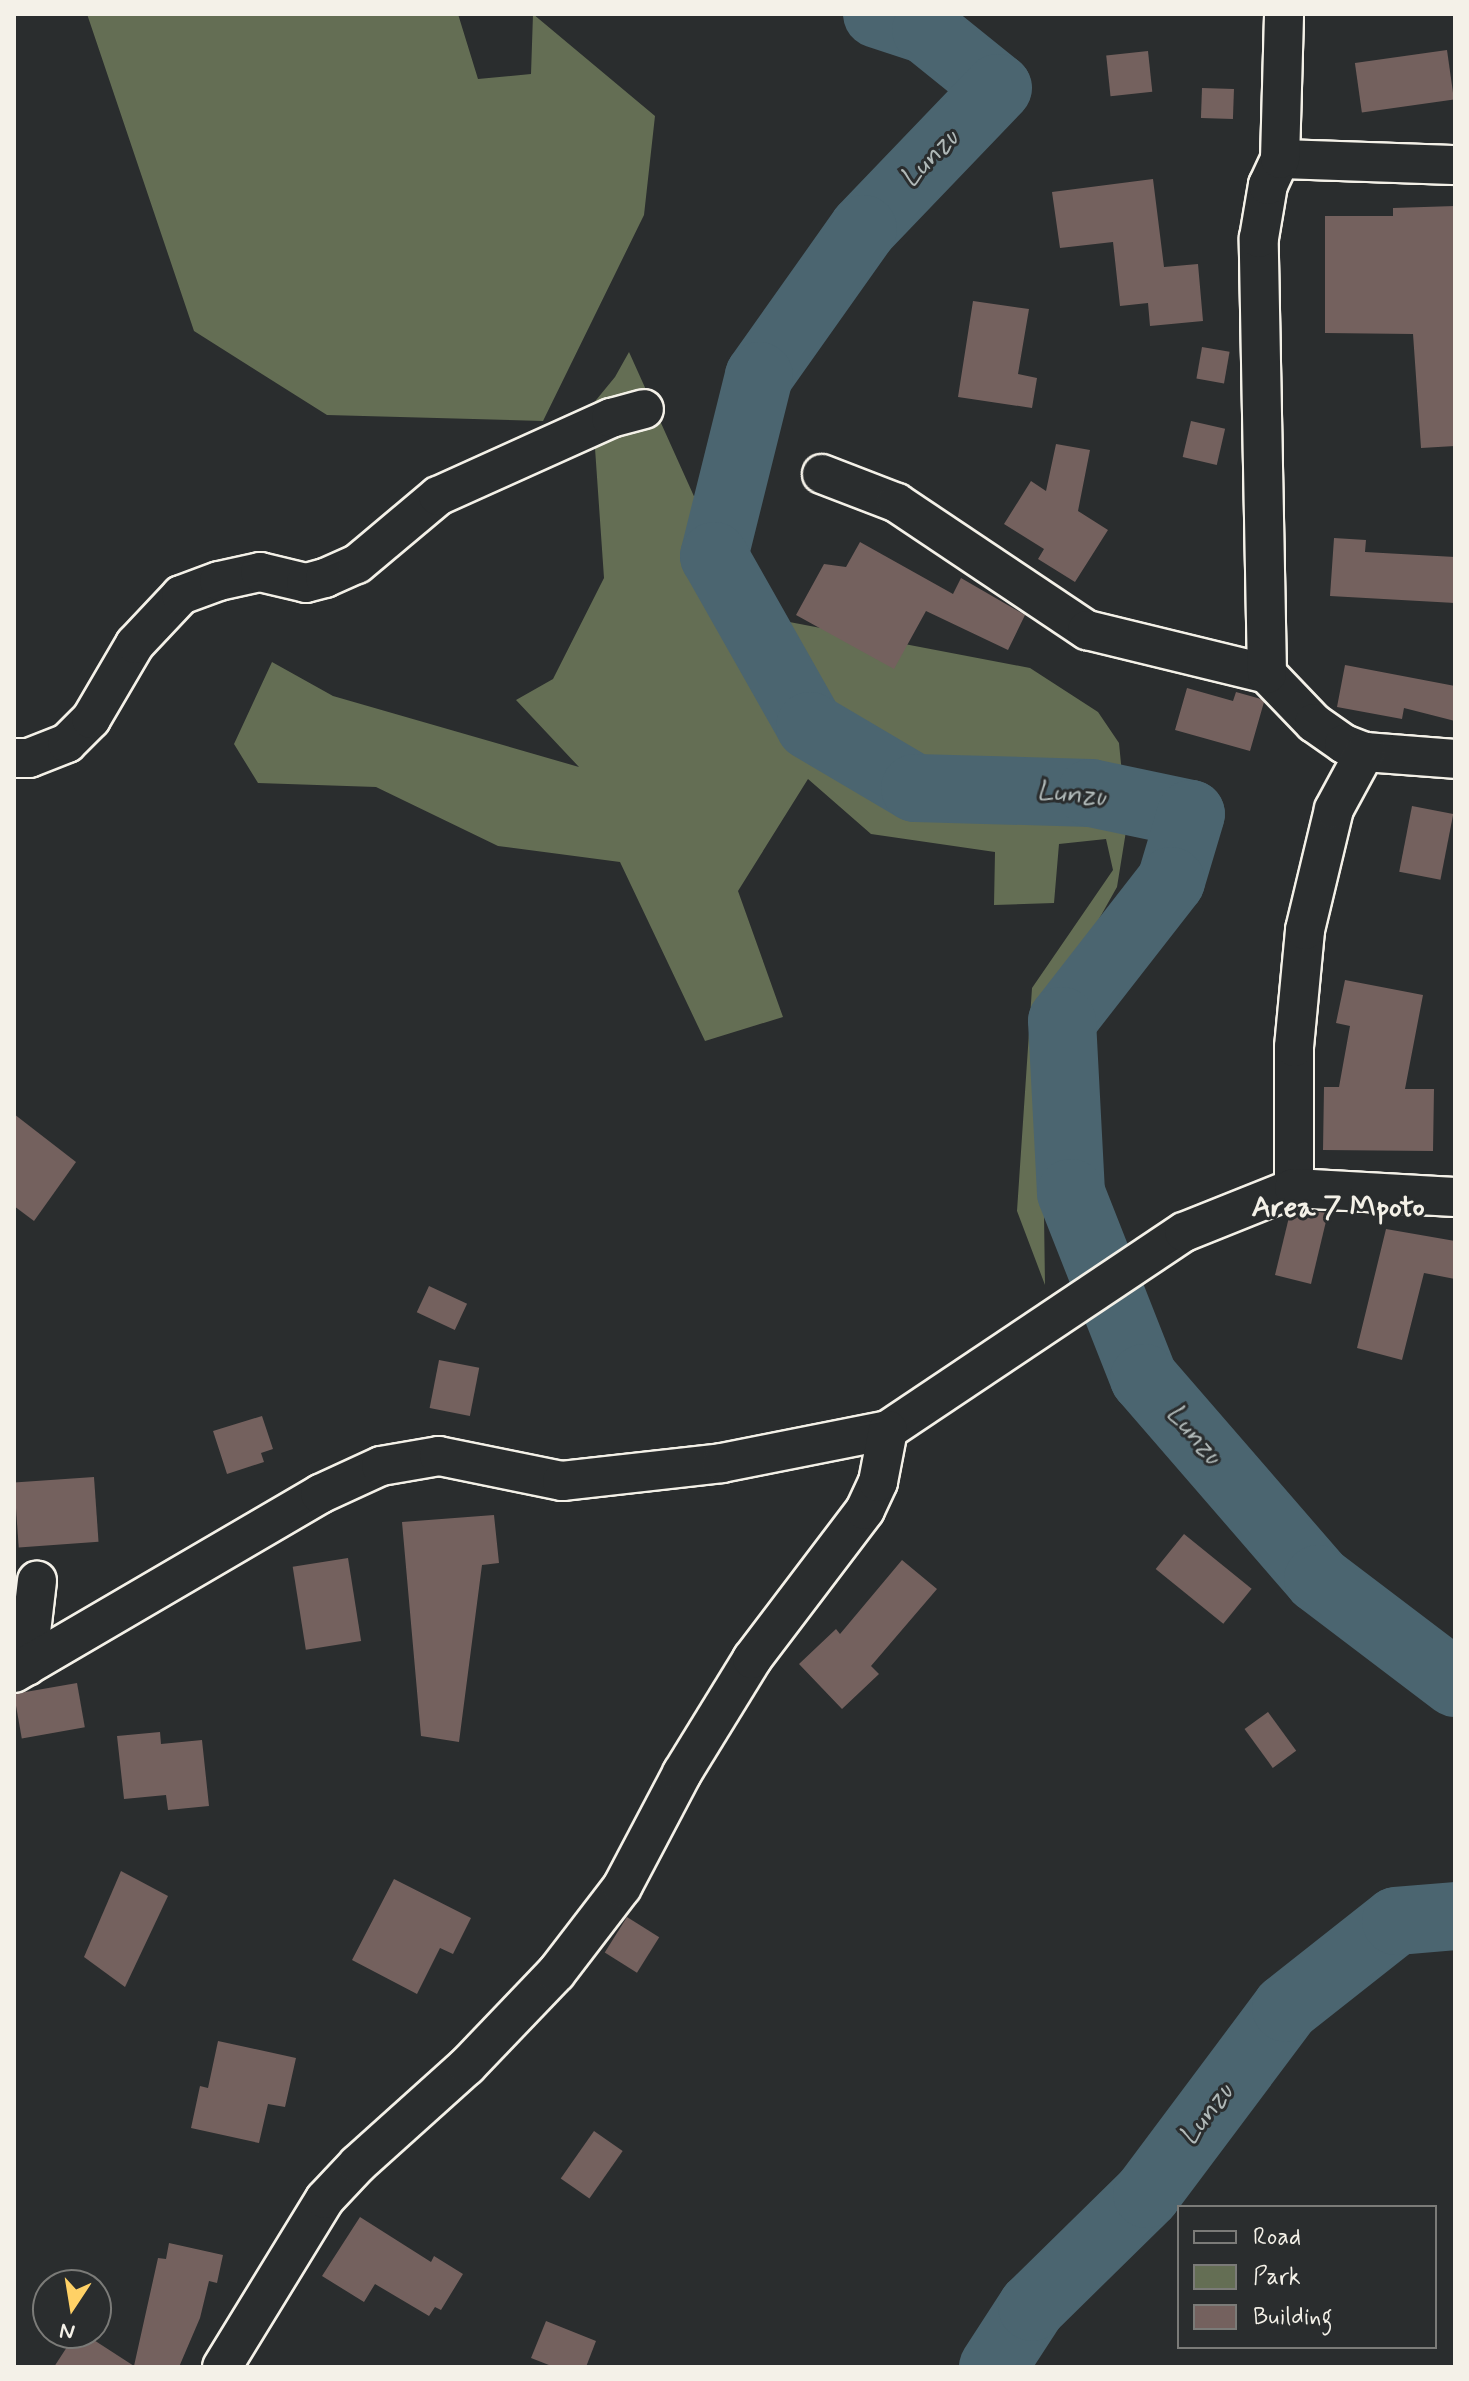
<!DOCTYPE html>
<style>
body{margin:0}
#map{position:relative;width:1469px;height:2381px;overflow:hidden;background:#2a2d2e;font-family:Mynerve,sans-serif}
div>[style]{position:absolute}
[style*='--x']{left:calc(var(--x)*1px);top:calc(var(--y)*1px);width:calc(var(--w)*1px);rotate:calc(var(--a)*1deg)}
.green>*{inset:0;background:#646e54}
.river>*{height:68px;margin:-34px;padding:0 34px;transform-origin:34px;border-radius:34px;background:#4b6570}
.building>*{inset:0;background:#74615e;transform-origin:0 0}
.roads{filter:drop-shadow(2px 0 #f4f1e8) drop-shadow(-2px 0 #f4f1e8) drop-shadow(0 2px #f4f1e8) drop-shadow(0 -2px #f4f1e8)}
.street>*{height:38px;margin:-19px;padding:0 19px;transform-origin:19px;border-radius:19px;background:#2a2d2e}
span{translate:-50% -50%;white-space:nowrap;text-align:center;line-height:1.15;-webkit-text-stroke:6px #2a2d2e;paint-order:stroke}
.water-label{font-size:28px;color:#b0b9b8;font-style:italic}
.quarter-label{font-size:30px;color:#f4f1e8;font-weight:700}
.frame{position:absolute;inset:0;border:16px solid #f4f1e8;pointer-events:none}
.legend{position:absolute;left:1177px;top:2205px;width:260px;height:144px;box-sizing:border-box;background:#2a2d2e;border:2px solid #7b7b78;margin:0;padding:10px 14px;list-style:none;font-size:24px;color:#f4f1e8}
.legend li{display:flex;align-items:center;gap:16px;height:40px}
.legend b{width:40px;border:2px solid #7b7b78}
.north{position:absolute;left:32px;top:2269px;width:80px;height:80px;box-sizing:border-box;background:#2a2d2e;border:2px solid #7b7b78;border-radius:50%;rotate:192deg;font-size:22px;font-weight:700;line-height:32px;text-align:center;color:#f4f1e8}
.north::after{content:'';display:block;margin:auto;width:28px;height:36px;background:#ffd166;clip-path:polygon(50% 0,100% 100%,50% 72%,0 100%)}
</style>
<div id="map">
<div class="green">
<div style="clip-path:polygon(87px 14px,458px 14px,478px 79px,531px 74px,533px 14px,655px 116px,644px 215px,543px 421px,327px 415px,194px 331px)"></div>
<div style="clip-path:polygon(629px 352px,747px 614px,1030px 668px,1098px 712px,1119px 743px,1127px 825px,1117px 887px,1055px 997px,1043px 1144px,1045px 1285px,1017px 1211px,1032px 988px,1113px 870px,1106px 839px,1059px 844px,1054px 903px,994px 905px,995px 852px,871px 834px,808px 779px,738px 891px,783px 1017px,705px 1041px,620px 862px,498px 846px,376px 787px,258px 783px,234px 744px,272px 662px,333px 696px,579px 767px,516px 700px,553px 679px,604px 578px,592px 405px,615px 377px)"></div>
</div>
<div class="river">
<div style="--x:877;--y:14;--w:52;--a:18.1"></div>
<div style="--x:926;--y:30;--w:92;--a:38.9"></div>
<div style="--x:998;--y:88;--w:195;--a:133.8"></div>
<div style="--x:863;--y:229;--w:180;--a:125.3"></div>
<div style="--x:759;--y:376;--w:186;--a:104"></div>
<div style="--x:714;--y:556;--w:195;--a:60.5"></div>
<div style="--x:810;--y:726;--w:122;--a:30.6"></div>
<div style="--x:915;--y:788;--w:176;--a:1.6"></div>
<div style="--x:1091;--y:793;--w:102;--a:11.9"></div>
<div style="--x:1191;--y:814;--w:70;--a:106.6"></div>
<div style="--x:1171;--y:881;--w:177;--a:127.9"></div>
<div style="--x:1062;--y:1021;--w:172;--a:87"></div>
<div style="--x:1071;--y:1193;--w:199;--a:68.5"></div>
<div style="--x:1144;--y:1378;--w:266;--a:49.1"></div>
<div style="--x:1318;--y:1579;--w:172;--a:37.2"></div>
<div style="--x:993;--y:2367;--w:72;--a:-57"></div>
<div style="--x:1032;--y:2307;--w:161;--a:-44.5"></div>
<div style="--x:1147;--y:2194;--w:232;--a:-53.2"></div>
<div style="--x:1286;--y:2008;--w:140;--a:-38.3"></div>
<div style="--x:1396;--y:1921;--w:59;--a:-4.8"></div>
</div>
<div class="building">
<div style="left:1447px;top:50px;width:50px;height:93px;rotate:82deg"></div>
<div style="left:1148px;top:51px;width:41px;height:42px;rotate:84deg"></div>
<div style="left:1202px;top:88px;width:32px;height:30px;rotate:2deg"></div>
<div style="clip-path:polygon(1153px 179px,1164px 267px,1198px 264px,1203px 321px,1150px 326px,1148px 303px,1120px 306px,1113px 242px,1060px 248px,1052px 192px)"></div>
<div style="clip-path:polygon(1455px 206px,1455px 446px,1421px 448px,1413px 334px,1325px 333px,1325px 216px,1393px 216px,1393px 208px)"></div>
<div style="clip-path:polygon(973px 301px,1029px 309px,1018px 374px,1037px 378px,1032px 408px,958px 397px)"></div>
<div style="left:1202px;top:347px;width:28px;height:32px;rotate:10deg"></div>
<div style="left:1191px;top:421px;width:35px;height:37px;rotate:13deg"></div>
<div style="clip-path:polygon(1056px 444px,1090px 450px,1078px 511px,1108px 530px,1075px 582px,1038px 559px,1044px 549px,1004px 524px,1031px 481px,1046px 491px)"></div>
<div style="clip-path:polygon(1334px 538px,1366px 540px,1365px 552px,1455px 557px,1455px 603px,1330px 596px)"></div>
<div style="clip-path:polygon(860px 542px,953px 594px,961px 578px,1025px 615px,1008px 650px,926px 611px,894px 669px,796px 615px,824px 564px,846px 567px)"></div>
<div style="clip-path:polygon(1345px 665px,1455px 686px,1455px 721px,1404px 708px,1402px 719px,1337px 707px)"></div>
<div style="clip-path:polygon(1187px 688px,1233px 701px,1236px 692px,1261px 699px,1264px 702px,1250px 751px,1175px 730px)"></div>
<div style="left:1412px;top:806px;width:42px;height:67px;rotate:11deg"></div>
<div style="clip-path:polygon(1345px 980px,1423px 995px,1405px 1089px,1434px 1089px,1433px 1151px,1323px 1150px,1324px 1087px,1339px 1087px,1350px 1026px,1336px 1023px)"></div>
<div style="clip-path:polygon(14px 1114px,76px 1162px,34px 1221px,14px 1206px)"></div>
<div style="clip-path:polygon(1298px 1210px,1328px 1213px,1311px 1284px,1275px 1275px,1290px 1213px)"></div>
<div style="clip-path:polygon(1386px 1229px,1455px 1241px,1455px 1279px,1424px 1273px,1402px 1360px,1357px 1348px)"></div>
<div style="left:429px;top:1286px;width:42px;height:29px;rotate:25deg"></div>
<div style="left:439px;top:1360px;width:41px;height:49px;rotate:11deg"></div>
<div style="clip-path:polygon(262px 1416px,273px 1449px,261px 1453px,264px 1462px,227px 1474px,213px 1431px)"></div>
<div style="left:94px;top:1477px;width:65px;height:80px;rotate:86deg"></div>
<div style="clip-path:polygon(494px 1515px,499px 1563px,482px 1565px,459px 1742px,421px 1736px,402px 1522px)"></div>
<div style="left:1184px;top:1534px;width:87px;height:45px;rotate:39deg"></div>
<div style="left:348px;top:1558px;width:84px;height:56px;rotate:81deg"></div>
<div style="clip-path:polygon(902px 1560px,937px 1589px,871px 1666px,879px 1674px,842px 1709px,799px 1664px,836px 1629px,840px 1634px)"></div>
<div style="left:77px;top:1683px;width:45px;height:64px;rotate:80deg"></div>
<div style="left:1268px;top:1712px;width:48px;height:29px;rotate:54deg"></div>
<div style="clip-path:polygon(160px 1732px,161px 1744px,202px 1740px,209px 1806px,168px 1810px,166px 1795px,124px 1799px,117px 1736px)"></div>
<div style="clip-path:polygon(121px 1871px,168px 1896px,125px 1987px,84px 1957px)"></div>
<div style="clip-path:polygon(394px 1879px,471px 1918px,453px 1954px,440px 1948px,417px 1994px,352px 1960px)"></div>
<div style="left:627px;top:1917px;width:38px;height:42px;rotate:32deg"></div>
<div style="clip-path:polygon(218px 2041px,296px 2058px,285px 2107px,268px 2104px,259px 2143px,191px 2128px,200px 2086px,208px 2088px)"></div>
<div style="left:594px;top:2131px;width:35px;height:58px;rotate:35deg"></div>
<div style="clip-path:polygon(360px 2217px,431px 2262px,434px 2256px,463px 2274px,441px 2310px,435px 2307px,429px 2316px,375px 2284px,364px 2302px,322px 2276px)"></div>
<div style="clip-path:polygon(169px 2243px,223px 2255px,217px 2283px,209px 2281px,200px 2318px,179px 2367px,54px 2367px,76px 2333px,83px 2333px,134px 2366px,158px 2258px,166px 2259px)"></div>
<div style="clip-path:polygon(546px 2321px,596px 2341px,586px 2367px,554px 2367px,531px 2358px)"></div>
</div>
<div class="roads">
<div class="street">
<div style="--x:1280;--y:159;--w:175;--a:2"></div>
<div style="--x:822;--y:474;--w:80;--a:21.1"></div>
<div style="--x:897;--y:503;--w:229;--a:33.8"></div>
<div style="--x:1087;--y:630;--w:185;--a:13.7"></div>
<div style="--x:1267;--y:674;--w:68;--a:46.2"></div>
<div style="--x:1314;--y:723;--w:37;--a:35"></div>
<div style="--x:1344;--y:744;--w:22;--a:21"></div>
<div style="--x:1365;--y:752;--w:90;--a:4.4"></div>
<div style="--x:1267;--y:674;--w:436;--a:-91.1"></div>
<div style="--x:1259;--y:238;--w:54;--a:-80.4"></div>
<div style="--x:1268;--y:185;--w:29;--a:-65"></div>
<div style="--x:1280;--y:159;--w:145;--a:-88.4"></div>
<div style="--x:14;--y:758;--w:15;--a:0"></div>
<div style="--x:29;--y:758;--w:41;--a:-21.5"></div>
<div style="--x:67;--y:743;--w:34;--a:-45"></div>
<div style="--x:91;--y:719;--w:87;--a:-59.6"></div>
<div style="--x:135;--y:644;--w:67;--a:-46.8"></div>
<div style="--x:181;--y:595;--w:40;--a:-20.2"></div>
<div style="--x:219;--y:581;--w:42;--a:-12.4"></div>
<div style="--x:260;--y:572;--w:47;--a:13.4"></div>
<div style="--x:306;--y:583;--w:20;--a:-15"></div>
<div style="--x:325;--y:578;--w:35;--a:-24"></div>
<div style="--x:357;--y:564;--w:106;--a:-40"></div>
<div style="--x:438;--y:496;--w:190;--a:-24.3"></div>
<div style="--x:611;--y:418;--w:34;--a:-15"></div>
<div style="--x:1294;--y:1188;--w:141;--a:-90"></div>
<div style="--x:1294;--y:1047;--w:118;--a:-84.6"></div>
<div style="--x:1305;--y:930;--w:124;--a:-76.5"></div>
<div style="--x:1334;--y:809;--w:65;--a:-61.5"></div>
<div style="--x:27;--y:1666;--w:86;--a:-83.3"></div>
<div style="--x:14;--y:1673;--w:355;--a:-30.3"></div>
<div style="--x:320;--y:1494;--w:67;--a:-24.7"></div>
<div style="--x:381;--y:1466;--w:59;--a:-9.8"></div>
<div style="--x:439;--y:1456;--w:126;--a:11.5"></div>
<div style="--x:562;--y:1481;--w:161;--a:-6.4"></div>
<div style="--x:722;--y:1463;--w:169;--a:-11.2"></div>
<div style="--x:888;--y:1430;--w:356;--a:-33.8"></div>
<div style="--x:1184;--y:1232;--w:118;--a:-21.8"></div>
<div style="--x:1294;--y:1188;--w:161;--a:3.2"></div>
<div style="--x:222;--y:2367;--w:197;--a:-58.5"></div>
<div style="--x:325;--y:2199;--w:48;--a:-46.7"></div>
<div style="--x:358;--y:2164;--w:147;--a:-42"></div>
<div style="--x:467;--y:2066;--w:129;--a:-46.3"></div>
<div style="--x:556;--y:1973;--w:108;--a:-52.5"></div>
<div style="--x:622;--y:1887;--w:129;--a:-62.2"></div>
<div style="--x:682;--y:1773;--w:134;--a:-58.4"></div>
<div style="--x:752;--y:1659;--w:187;--a:-52.8"></div>
<div style="--x:865;--y:1510;--w:31;--a:-65"></div>
<div style="--x:878;--y:1482;--w:53;--a:-79.1"></div>
</div>
</div>
<div class="water-label">
<span style="left:930px;top:159px;rotate:-46deg">Lunzu</span>
<span style="left:1071px;top:795px;rotate:5deg">Lunzu</span>
<span style="left:1193px;top:1435px;rotate:49deg">Lunzu</span>
<span style="left:1207px;top:2115px;rotate:-53deg">Lunzu</span>
</div>
<div class="quarter-label">
<span style="left:1338px;top:1208px">Area 7 Mpoto</span>
</div>
<div class="frame"></div>
<ul class="legend">
<li><b style="height:10px;background:#2a2d2e"></b>Road</li>
<li><b style="height:22px;background:#646e54"></b>Park</li>
<li><b style="height:22px;background:#74615e"></b>Building</li>
</ul>
<div class="north">N</div>
</div>
